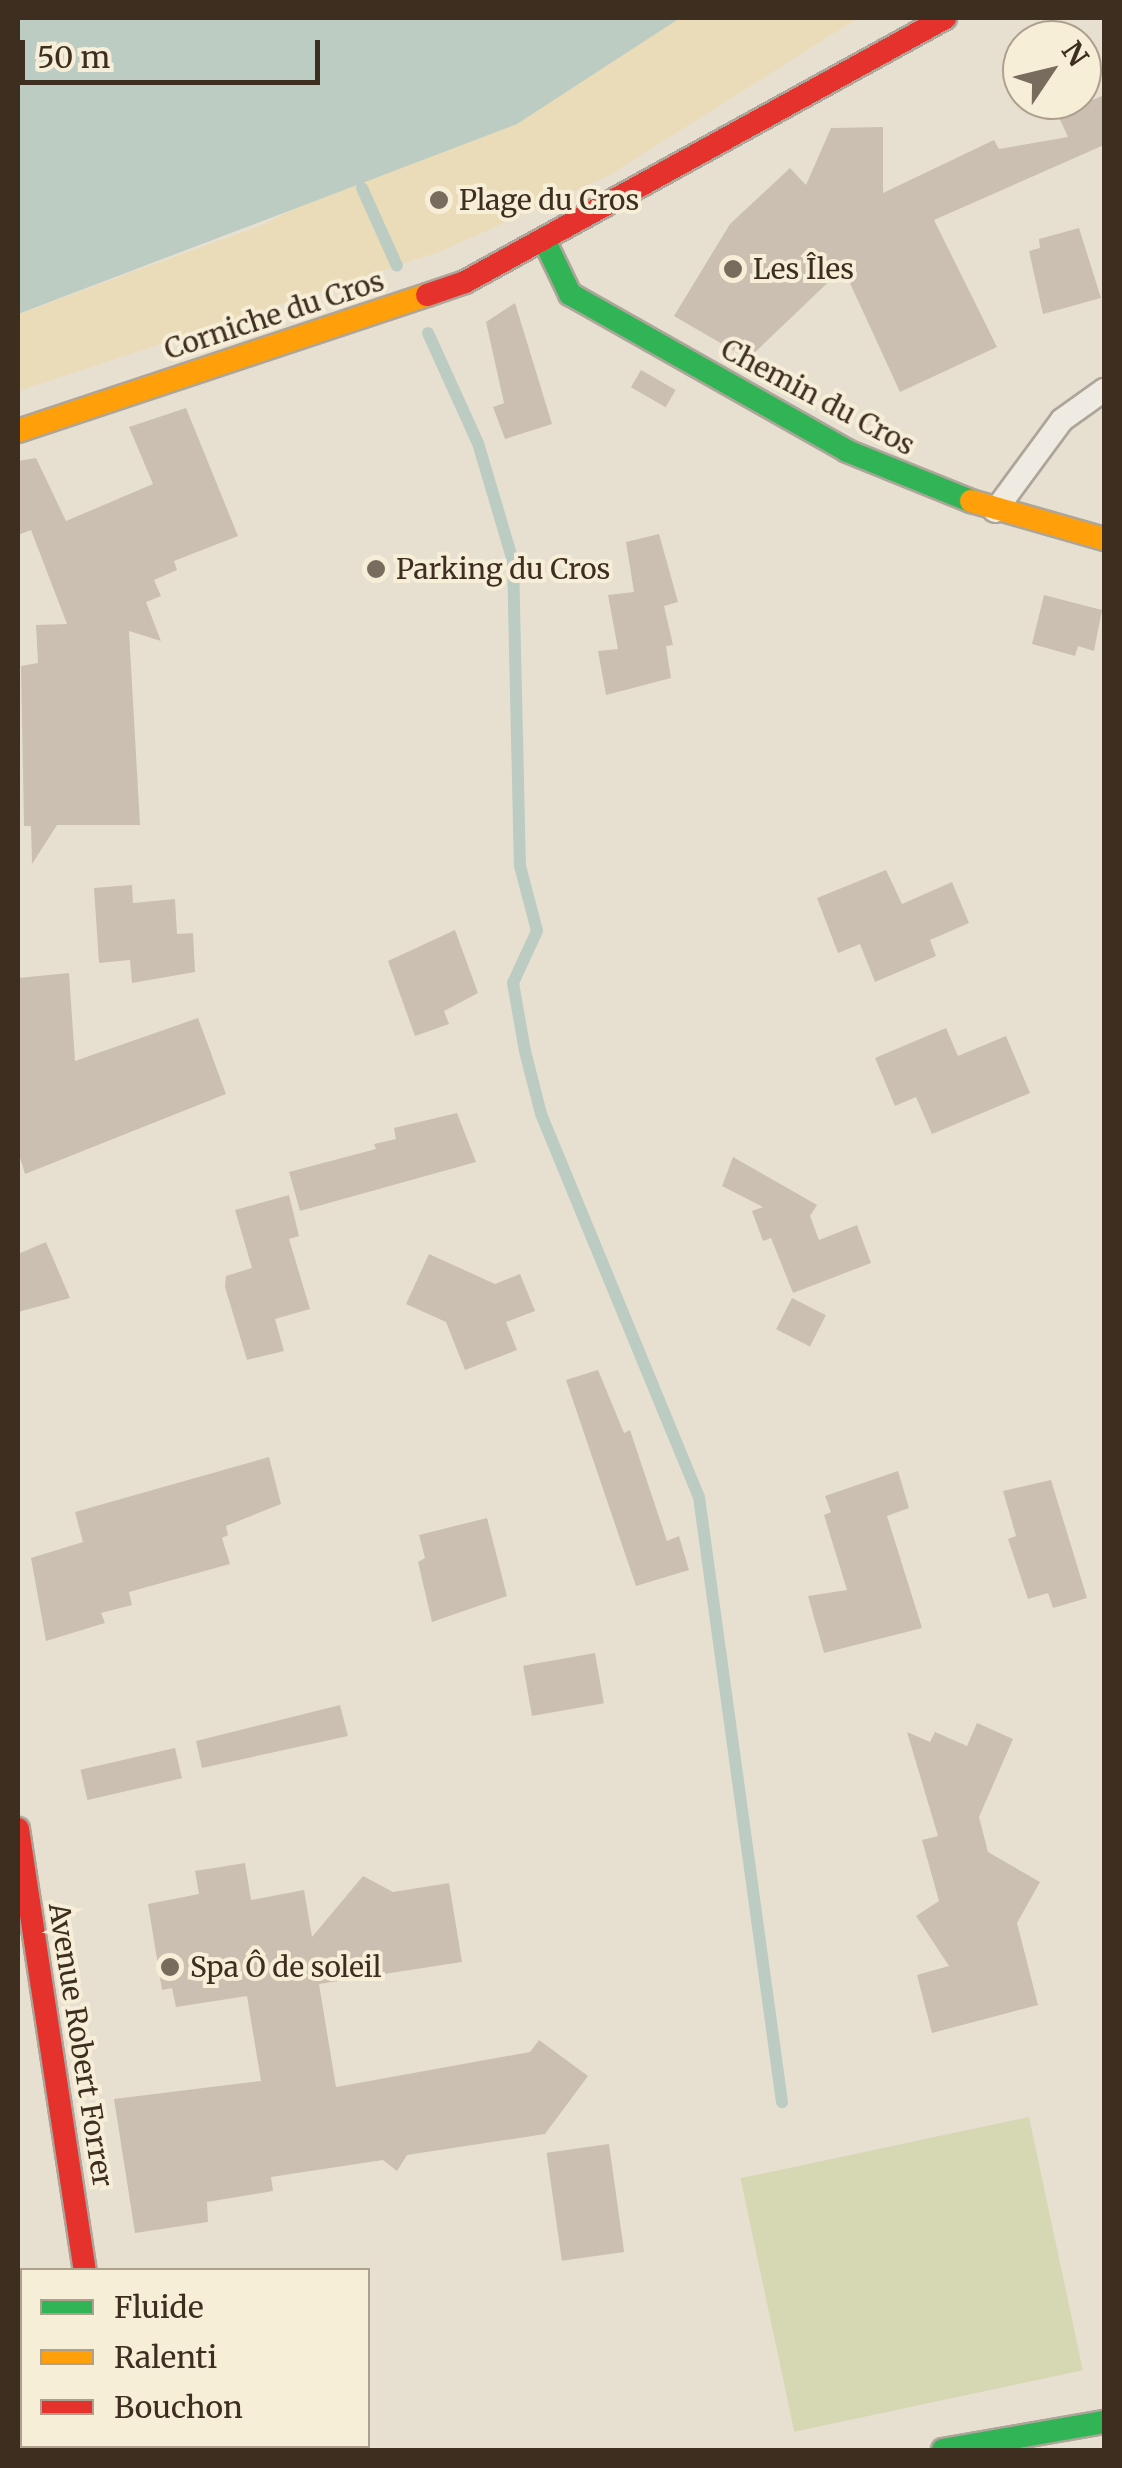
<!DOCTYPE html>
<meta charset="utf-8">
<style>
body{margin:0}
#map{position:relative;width:1122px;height:2468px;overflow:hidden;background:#e7e0d1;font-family:Merriweather,serif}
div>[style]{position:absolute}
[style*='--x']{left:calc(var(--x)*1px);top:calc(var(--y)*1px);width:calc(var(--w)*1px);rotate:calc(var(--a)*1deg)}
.green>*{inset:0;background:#d6d7b3;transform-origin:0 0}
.sand>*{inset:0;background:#eadcb9}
.water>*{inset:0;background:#bcccc2}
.stream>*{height:12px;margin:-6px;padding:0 6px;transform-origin:6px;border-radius:6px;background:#bcccc2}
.building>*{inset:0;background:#cbbfb2;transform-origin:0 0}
.roads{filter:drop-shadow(2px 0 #ada599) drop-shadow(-2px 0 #ada599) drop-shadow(0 2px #ada599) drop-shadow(0 -2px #ada599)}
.lane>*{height:22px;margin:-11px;padding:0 11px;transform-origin:11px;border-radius:11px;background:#efebe3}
.fast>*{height:22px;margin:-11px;padding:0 11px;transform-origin:11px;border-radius:11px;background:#30b455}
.slow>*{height:22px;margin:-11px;padding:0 11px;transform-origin:11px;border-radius:11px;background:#ff9f0a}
.jam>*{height:22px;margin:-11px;padding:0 11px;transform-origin:11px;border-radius:11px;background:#e5322d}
.dots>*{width:28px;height:28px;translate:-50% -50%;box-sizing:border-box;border:5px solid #f7eed8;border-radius:50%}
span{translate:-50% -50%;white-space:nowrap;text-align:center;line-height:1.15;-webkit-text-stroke:8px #f7eed8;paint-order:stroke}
.poi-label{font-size:28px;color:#3d2e20}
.left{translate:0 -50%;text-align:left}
.street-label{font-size:28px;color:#3d2e20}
.frame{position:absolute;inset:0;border:20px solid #3d2e20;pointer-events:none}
.legend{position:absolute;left:20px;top:2268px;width:350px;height:180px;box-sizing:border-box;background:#f7eed8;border:2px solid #ada18e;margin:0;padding:12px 18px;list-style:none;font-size:30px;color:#3d2e20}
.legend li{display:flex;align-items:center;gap:20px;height:50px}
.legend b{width:50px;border:2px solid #ada18e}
.north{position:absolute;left:1002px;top:20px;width:100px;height:100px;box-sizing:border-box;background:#f7eed8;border:2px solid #ada18e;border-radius:50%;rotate:55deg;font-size:28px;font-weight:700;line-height:40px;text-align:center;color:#3d2e20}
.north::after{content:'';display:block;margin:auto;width:35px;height:45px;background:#786c5e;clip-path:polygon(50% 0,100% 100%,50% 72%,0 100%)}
.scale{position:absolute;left:20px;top:40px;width:300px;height:45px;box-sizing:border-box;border:5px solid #3d2e20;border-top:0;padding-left:12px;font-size:30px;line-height:35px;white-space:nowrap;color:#3d2e20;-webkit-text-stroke:8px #f7eed8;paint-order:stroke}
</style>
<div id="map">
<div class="green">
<div style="left:1029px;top:2117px;width:259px;height:295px;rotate:78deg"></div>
</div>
<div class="sand">
<div style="clip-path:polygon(680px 18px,858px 18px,608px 176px,439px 252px,18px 391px,18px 314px,264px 224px)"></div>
</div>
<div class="water">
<div style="clip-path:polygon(18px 18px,680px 18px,517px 124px,18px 314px)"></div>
</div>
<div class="stream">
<div style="--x:362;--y:188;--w:85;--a:65.8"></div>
<div style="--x:428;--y:333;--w:121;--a:65.6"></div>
<div style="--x:478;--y:443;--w:123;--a:73.5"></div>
<div style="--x:513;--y:561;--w:305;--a:88.7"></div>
<div style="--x:520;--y:866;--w:67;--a:75.3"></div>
<div style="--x:537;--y:931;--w:57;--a:114.8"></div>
<div style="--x:513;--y:983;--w:69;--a:80"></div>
<div style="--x:525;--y:1051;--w:65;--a:75.7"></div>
<div style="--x:541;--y:1114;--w:414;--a:67.6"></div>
<div style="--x:699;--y:1497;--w:611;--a:82.19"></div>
</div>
<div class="building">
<div style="clip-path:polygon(1104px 95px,1104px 145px,934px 220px,997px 347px,900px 392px,843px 268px,748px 359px,674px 316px,730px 224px,790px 168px,806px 185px,831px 128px,883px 127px,883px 193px,994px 140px,999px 149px,1068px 137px,1058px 115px)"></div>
<div style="clip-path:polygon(1079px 228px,1101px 298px,1043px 314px,1029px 251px,1040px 248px,1039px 239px)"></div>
<div style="clip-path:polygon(515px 303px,552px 424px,505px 439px,493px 407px,504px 403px,486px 322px)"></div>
<div style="left:641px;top:370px;width:40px;height:20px;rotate:30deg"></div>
<div style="clip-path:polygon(186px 408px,238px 536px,174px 561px,177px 570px,154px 580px,161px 596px,146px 602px,161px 641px,129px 631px,140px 825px,57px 825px,32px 864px,31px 826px,24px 826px,21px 666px,38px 663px,36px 625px,67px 624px,31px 530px,18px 535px,18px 461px,36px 458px,66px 521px,153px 484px,129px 427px)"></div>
<div style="clip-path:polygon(659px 534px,678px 602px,664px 606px,673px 645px,666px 646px,671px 678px,606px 695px,598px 651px,618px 649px,608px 595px,634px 592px,626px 542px)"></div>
<div style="clip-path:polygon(1044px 595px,1102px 610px,1094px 651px,1078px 646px,1075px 656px,1032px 644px)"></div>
<div style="clip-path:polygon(886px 870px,902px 904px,952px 882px,969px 923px,930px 940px,936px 956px,875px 982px,860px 944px,838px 953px,817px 898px)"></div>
<div style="clip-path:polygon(132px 885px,133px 903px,175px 899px,177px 934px,193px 933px,195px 972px,132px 983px,130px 960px,99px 963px,94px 888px)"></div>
<div style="clip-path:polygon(455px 930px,478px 993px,444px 1011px,449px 1024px,415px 1036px,388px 961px)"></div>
<div style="clip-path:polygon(69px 973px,75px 1061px,198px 1018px,226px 1094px,25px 1174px,18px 1151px,18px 978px)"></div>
<div style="clip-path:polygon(946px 1028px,958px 1056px,1006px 1036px,1030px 1093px,932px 1134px,916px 1097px,895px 1106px,875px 1058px)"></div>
<div style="clip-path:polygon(457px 1113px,476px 1162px,300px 1211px,289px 1172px,376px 1149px,374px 1144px,396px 1139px,394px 1128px)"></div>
<div style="clip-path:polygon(733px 1157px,817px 1205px,810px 1216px,819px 1240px,857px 1225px,871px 1263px,793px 1293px,771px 1238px,763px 1241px,752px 1211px,763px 1207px,722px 1186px)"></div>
<div style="clip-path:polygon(289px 1195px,299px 1236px,289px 1239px,310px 1309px,275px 1319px,284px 1351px,247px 1360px,225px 1287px,226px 1276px,252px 1268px,235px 1210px)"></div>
<div style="clip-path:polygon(46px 1242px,70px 1298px,18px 1312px,18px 1254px)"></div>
<div style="clip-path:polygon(429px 1254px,495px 1284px,520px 1274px,535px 1311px,506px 1322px,517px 1350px,465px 1370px,446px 1322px,406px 1304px)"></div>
<div style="left:792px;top:1298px;width:38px;height:35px;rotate:27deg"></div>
<div style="clip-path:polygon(598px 1370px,624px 1433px,630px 1430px,667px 1541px,679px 1536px,689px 1570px,636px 1586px,566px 1380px)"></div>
<div style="clip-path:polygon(269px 1457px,281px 1504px,226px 1526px,228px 1535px,222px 1538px,230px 1564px,129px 1592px,132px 1605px,101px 1613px,105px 1623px,46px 1641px,31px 1558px,83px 1542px,75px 1512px)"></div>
<div style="clip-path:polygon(898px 1471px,909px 1508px,887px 1516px,922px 1628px,824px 1653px,808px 1596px,847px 1590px,824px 1515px,831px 1512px,825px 1496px)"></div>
<div style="clip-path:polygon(1051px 1480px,1087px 1598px,1053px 1608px,1048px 1593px,1028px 1599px,1008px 1539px,1016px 1536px,1003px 1491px)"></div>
<div style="clip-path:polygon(487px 1518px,507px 1596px,432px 1622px,418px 1562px,425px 1558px,419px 1535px)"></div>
<div style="left:595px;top:1653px;width:51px;height:73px;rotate:80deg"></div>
<div style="clip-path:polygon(340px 1705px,348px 1736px,202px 1768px,196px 1741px)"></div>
<div style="clip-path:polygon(977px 1723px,1013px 1739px,979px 1817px,988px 1852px,1040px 1882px,1017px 1923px,1038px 2005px,932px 2033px,917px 1975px,949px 1966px,916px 1916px,939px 1901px,922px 1840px,938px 1836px,907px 1732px,930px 1742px,935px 1732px,967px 1746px)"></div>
<div style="left:175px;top:1748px;width:31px;height:97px;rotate:77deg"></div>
<div style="clip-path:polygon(245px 1863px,251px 1900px,304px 1890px,312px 1937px,363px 1876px,393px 1892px,449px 1883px,462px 1962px,319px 1984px,336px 2087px,530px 2052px,539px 2040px,588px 2076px,545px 2134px,407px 2155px,397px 2171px,383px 2160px,271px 2177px,273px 2191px,207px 2202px,208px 2222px,135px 2233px,114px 2099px,261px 2081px,247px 1996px,176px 2007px,172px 1988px,162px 1990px,148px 1904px,199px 1894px,195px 1871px)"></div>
<div style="left:609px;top:2144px;width:109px;height:63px;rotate:82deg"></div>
</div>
<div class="roads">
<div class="lane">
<div style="--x:995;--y:511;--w:113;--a:-53.6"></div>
<div style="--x:1062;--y:420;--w:52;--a:-35.5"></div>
</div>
<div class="fast">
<div style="--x:545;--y:242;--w:58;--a:64.3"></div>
<div style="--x:570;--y:294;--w:318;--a:29.5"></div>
<div style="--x:847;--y:451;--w:134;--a:22"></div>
<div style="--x:300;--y:2446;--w:54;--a:4.2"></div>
<div style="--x:943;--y:2450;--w:163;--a:-9.9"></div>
</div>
<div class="slow">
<div style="--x:18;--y:431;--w:431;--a:-18.4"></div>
<div style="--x:971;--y:501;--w:138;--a:15.9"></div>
<div style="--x:18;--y:2443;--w:4;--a:0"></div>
</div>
<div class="jam">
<div style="--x:427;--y:295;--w:40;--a:-18.9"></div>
<div style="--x:465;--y:282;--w:548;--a:-28.81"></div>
<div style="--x:18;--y:1829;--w:446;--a:81.4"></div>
</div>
</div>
<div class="dots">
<div style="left:439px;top:200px;background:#786c5e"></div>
<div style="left:733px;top:269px;background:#786c5e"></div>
<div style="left:376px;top:569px;background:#786c5e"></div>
<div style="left:170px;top:1967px;background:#786c5e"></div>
</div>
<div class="poi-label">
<span class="left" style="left:459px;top:200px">Plage du Cros</span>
<span class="left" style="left:753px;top:269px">Les Îles</span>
<span class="left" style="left:396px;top:569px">Parking du Cros</span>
<span class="left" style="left:190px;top:1967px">Spa Ô de soleil</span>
</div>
<div class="street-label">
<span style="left:274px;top:315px;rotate:-18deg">Corniche du Cros</span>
<span style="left:818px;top:397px;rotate:28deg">Chemin du Cros</span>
<span style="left:81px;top:2045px;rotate:81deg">Avenue Robert Forrer</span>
</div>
<div class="frame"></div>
<ul class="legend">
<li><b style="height:12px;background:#30b455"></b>Fluide</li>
<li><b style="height:12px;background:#ff9f0a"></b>Ralenti</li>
<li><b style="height:12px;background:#e5322d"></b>Bouchon</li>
</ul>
<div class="north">N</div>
<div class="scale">50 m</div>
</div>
